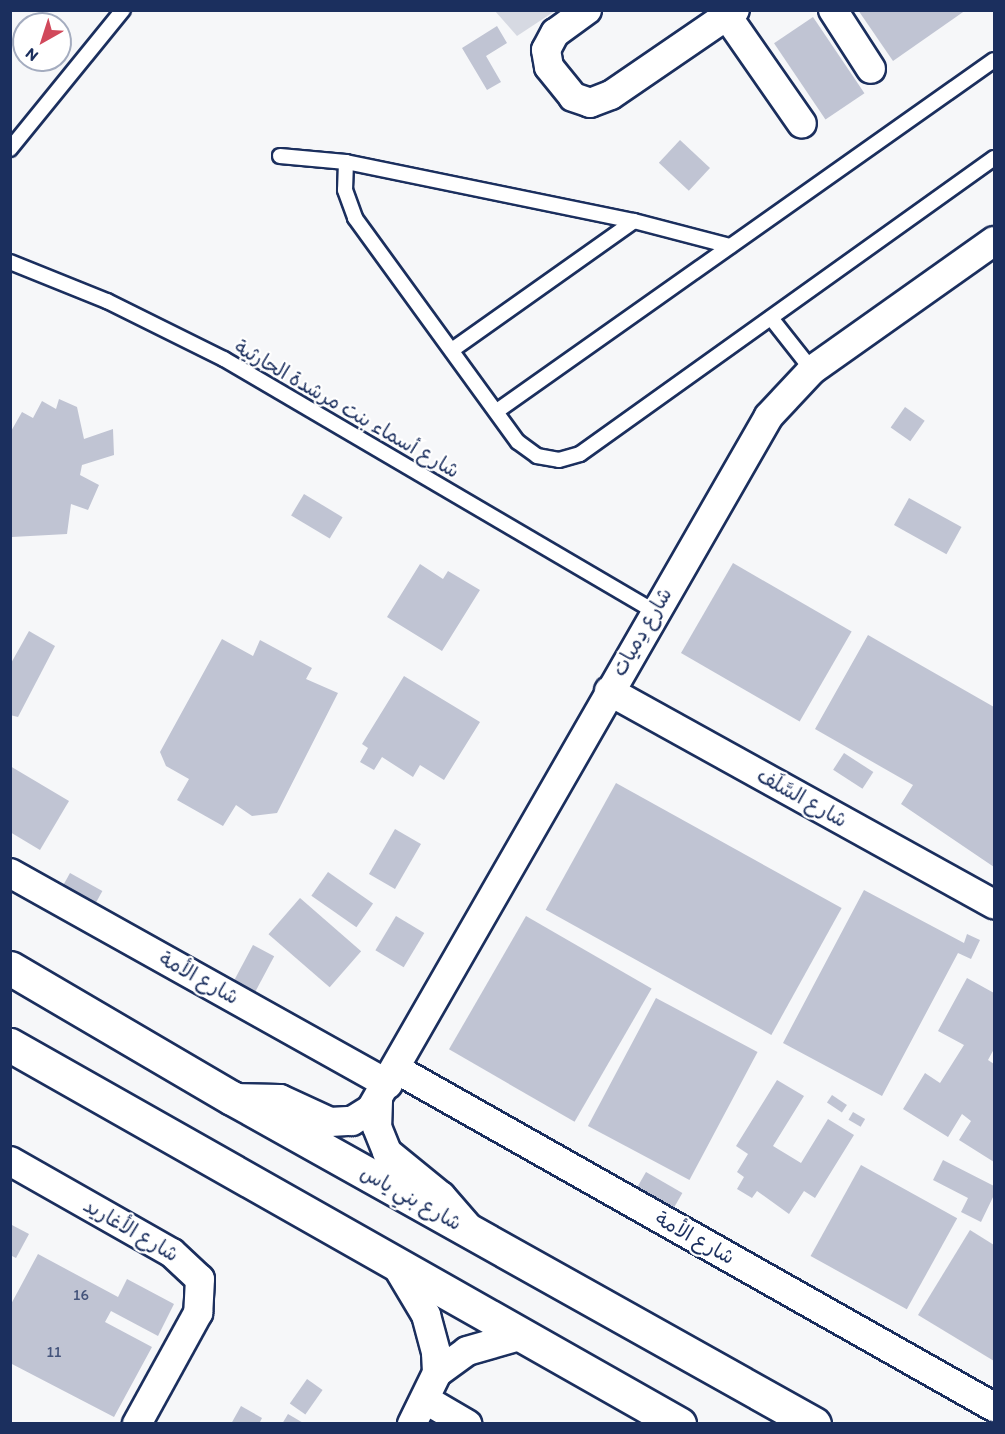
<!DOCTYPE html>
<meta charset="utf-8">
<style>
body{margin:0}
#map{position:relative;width:1005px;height:1434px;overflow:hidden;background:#f6f7f9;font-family:Itim,"Playpen Sans Arabic",sans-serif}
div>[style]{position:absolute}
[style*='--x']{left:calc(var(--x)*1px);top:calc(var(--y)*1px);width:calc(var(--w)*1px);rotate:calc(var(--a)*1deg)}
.green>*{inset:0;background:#d6d9e2}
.building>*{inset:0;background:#c0c4d3;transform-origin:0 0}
.roads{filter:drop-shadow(2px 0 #1b2f5e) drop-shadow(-2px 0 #1b2f5e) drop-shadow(0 2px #1b2f5e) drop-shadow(0 -2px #1b2f5e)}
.lane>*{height:14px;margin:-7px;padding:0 7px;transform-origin:7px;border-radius:7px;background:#fff}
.street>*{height:28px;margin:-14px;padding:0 14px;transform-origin:14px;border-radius:14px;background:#fff}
.primary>*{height:33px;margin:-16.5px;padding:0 16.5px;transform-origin:16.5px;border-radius:16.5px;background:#fff}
span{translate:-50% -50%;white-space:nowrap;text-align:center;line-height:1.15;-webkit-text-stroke:4.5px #fff;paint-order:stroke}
.number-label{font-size:16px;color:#44547b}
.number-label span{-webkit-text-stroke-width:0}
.street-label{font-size:20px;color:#1b2f5e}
.frame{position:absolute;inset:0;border:12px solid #1b2f5e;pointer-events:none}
.north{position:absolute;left:12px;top:12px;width:60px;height:60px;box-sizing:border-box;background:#fff;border:2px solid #a4acbf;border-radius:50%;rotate:219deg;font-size:16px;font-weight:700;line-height:24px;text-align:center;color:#1b2f5e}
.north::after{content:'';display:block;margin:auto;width:21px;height:27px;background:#d1495b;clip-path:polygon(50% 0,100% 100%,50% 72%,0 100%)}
</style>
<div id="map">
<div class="green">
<div style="clip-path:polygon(495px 11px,555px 11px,517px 36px)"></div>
</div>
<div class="building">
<div style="clip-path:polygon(858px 10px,966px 10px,893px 61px)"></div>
<div style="left:813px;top:17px;width:92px;height:47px;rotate:56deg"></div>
<div style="clip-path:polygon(497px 26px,507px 43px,486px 56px,501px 82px,487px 90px,462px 48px)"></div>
<div style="left:680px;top:140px;width:41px;height:31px;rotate:43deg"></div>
<div style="clip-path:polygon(59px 399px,77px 407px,84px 439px,113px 429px,114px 455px,82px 465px,80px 475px,99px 485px,88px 510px,71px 504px,67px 534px,12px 537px,10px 433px,22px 412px,33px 418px,42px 401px,56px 409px)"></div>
<div style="left:905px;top:407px;width:24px;height:25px;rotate:35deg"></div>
<div style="left:304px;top:494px;width:45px;height:25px;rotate:31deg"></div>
<div style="left:909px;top:498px;width:60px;height:31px;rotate:29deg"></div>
<div style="left:733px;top:563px;width:137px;height:104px;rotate:30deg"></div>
<div style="clip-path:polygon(420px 564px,443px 579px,448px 571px,480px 590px,442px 651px,387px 617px)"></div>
<div style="clip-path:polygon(29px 631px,55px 646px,18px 717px,10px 715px,10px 665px)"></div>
<div style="clip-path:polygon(868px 635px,994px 707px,994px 867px,901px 804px,913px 785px,815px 729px)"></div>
<div style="clip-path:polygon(222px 639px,253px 656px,260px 640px,312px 668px,306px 679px,338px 693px,277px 813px,252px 816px,236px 805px,223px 826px,177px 800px,189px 779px,166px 766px,160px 752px)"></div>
<div style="clip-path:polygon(404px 676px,480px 722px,444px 780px,420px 765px,413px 777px,382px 757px,374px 770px,360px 762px,368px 748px,362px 744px)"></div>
<div style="left:844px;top:753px;width:35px;height:20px;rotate:33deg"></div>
<div style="clip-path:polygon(10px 766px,69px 801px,40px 850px,10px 832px)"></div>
<div style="left:616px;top:783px;width:258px;height:145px;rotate:29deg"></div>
<div style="left:395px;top:829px;width:30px;height:52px;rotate:30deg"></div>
<div style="left:328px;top:872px;width:55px;height:29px;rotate:35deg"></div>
<div style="left:70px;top:873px;width:37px;height:24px;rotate:29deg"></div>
<div style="clip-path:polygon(864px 890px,964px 943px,967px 934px,980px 940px,971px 959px,958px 953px,882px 1096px,783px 1043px)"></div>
<div style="left:300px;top:898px;width:81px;height:48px;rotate:41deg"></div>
<div style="left:396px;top:916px;width:33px;height:40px;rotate:31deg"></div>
<div style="left:526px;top:916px;width:145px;height:154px;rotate:30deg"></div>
<div style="left:253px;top:945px;width:24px;height:40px;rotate:28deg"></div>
<div style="clip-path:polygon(967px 978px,994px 993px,994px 1049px,988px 1060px,994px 1064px,994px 1162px,959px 1140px,971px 1121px,962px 1114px,948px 1137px,903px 1109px,925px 1073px,940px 1083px,964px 1045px,938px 1031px)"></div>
<div style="left:656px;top:998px;width:115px;height:145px;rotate:28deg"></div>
<div style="clip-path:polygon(777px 1080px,804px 1096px,773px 1146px,801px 1163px,828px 1119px,854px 1135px,815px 1198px,804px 1191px,789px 1214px,757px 1191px,752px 1198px,737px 1189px,744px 1177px,737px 1172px,748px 1154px,736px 1146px)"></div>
<div style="left:832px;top:1095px;width:18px;height:9px;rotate:34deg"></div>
<div style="left:853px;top:1112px;width:14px;height:9px;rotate:30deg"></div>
<div style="clip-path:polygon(943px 1160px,994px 1186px,994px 1195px,981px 1222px,961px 1212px,968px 1198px,933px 1180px)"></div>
<div style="left:861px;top:1165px;width:110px;height:104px;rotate:29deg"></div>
<div style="left:646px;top:1172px;width:42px;height:17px;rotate:30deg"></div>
<div style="clip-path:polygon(10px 1224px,29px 1234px,16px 1258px,10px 1255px)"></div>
<div style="clip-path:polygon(970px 1230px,994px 1245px,994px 1361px,918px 1315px)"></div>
<div style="clip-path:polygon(38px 1254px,118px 1297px,127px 1279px,174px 1304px,158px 1336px,111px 1311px,105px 1322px,152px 1347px,114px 1417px,10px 1363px,10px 1306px)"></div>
<div style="left:307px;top:1379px;width:19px;height:30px;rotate:35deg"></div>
<div style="clip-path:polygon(241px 1406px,262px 1418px,259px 1424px,231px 1424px)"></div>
<div style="clip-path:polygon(288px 1414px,305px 1424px,282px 1424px)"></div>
</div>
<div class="roads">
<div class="lane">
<div style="--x:10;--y:149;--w:179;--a:-50.9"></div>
<div style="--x:280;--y:156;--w:66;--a:5.2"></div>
<div style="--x:346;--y:162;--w:294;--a:11.6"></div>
<div style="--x:634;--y:221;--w:99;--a:14.6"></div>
<div style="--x:346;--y:162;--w:28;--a:92"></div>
<div style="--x:345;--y:190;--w:30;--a:70"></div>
<div style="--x:355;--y:218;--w:277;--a:54"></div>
<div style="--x:518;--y:442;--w:24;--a:36"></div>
<div style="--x:537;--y:456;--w:22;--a:10"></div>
<div style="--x:559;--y:460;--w:22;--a:-16"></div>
<div style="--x:580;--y:454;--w:509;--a:-35.56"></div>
<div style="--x:10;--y:262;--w:105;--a:21.9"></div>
<div style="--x:107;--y:301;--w:131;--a:26.4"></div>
<div style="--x:224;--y:359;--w:498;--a:30.4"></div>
<div style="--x:771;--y:318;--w:66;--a:51.7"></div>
<div style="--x:452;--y:350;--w:223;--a:-35.3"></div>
<div style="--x:497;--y:411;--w:608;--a:-35.23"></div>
</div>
<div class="street">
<div style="--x:587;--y:10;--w:39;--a:144"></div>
<div style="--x:555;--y:33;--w:19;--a:118"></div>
<div style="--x:546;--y:50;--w:17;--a:80"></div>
<div style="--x:549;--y:67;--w:38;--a:51"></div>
<div style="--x:573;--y:97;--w:18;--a:19"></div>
<div style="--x:590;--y:103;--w:22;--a:-21"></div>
<div style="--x:611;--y:95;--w:150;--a:-34.4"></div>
<div style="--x:833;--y:10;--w:70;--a:57.2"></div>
<div style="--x:727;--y:16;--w:131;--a:55.2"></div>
<div style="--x:609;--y:691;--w:440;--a:29"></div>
<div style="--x:10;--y:873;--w:433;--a:29.2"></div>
<div style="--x:396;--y:1069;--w:687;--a:29.48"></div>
<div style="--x:232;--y:1098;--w:48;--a:1.2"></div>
<div style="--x:280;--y:1099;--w:55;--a:24.7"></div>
<div style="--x:330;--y:1122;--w:22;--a:-3"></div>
<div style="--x:352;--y:1121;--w:22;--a:-32"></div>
<div style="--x:371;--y:1109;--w:799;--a:-60.13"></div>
<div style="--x:769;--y:416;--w:63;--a:-46.9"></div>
<div style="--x:812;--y:370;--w:223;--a:-35.3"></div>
<div style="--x:378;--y:1101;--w:26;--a:92"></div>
<div style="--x:377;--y:1127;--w:27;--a:68"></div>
<div style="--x:387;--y:1152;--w:70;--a:39.2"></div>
<div style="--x:441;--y:1196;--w:40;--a:49"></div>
<div style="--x:10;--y:1161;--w:186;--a:29.6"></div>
<div style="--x:172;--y:1253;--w:38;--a:43"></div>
<div style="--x:200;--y:1279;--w:34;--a:93"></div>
<div style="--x:198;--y:1313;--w:127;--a:118.8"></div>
<div style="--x:395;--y:1263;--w:61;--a:59.2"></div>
<div style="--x:426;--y:1315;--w:39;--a:75"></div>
<div style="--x:436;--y:1353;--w:20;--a:87"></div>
<div style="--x:437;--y:1373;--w:57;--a:116.1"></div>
<div style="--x:437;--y:1373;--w:37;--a:-36"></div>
<div style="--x:467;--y:1351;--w:58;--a:-15.9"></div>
<div style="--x:426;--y:1400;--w:48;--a:30.3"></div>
</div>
<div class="primary">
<div style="--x:10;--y:968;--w:257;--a:30.4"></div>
<div style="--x:232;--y:1098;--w:667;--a:29.25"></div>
<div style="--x:10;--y:1045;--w:769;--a:29.53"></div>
</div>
</div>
<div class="number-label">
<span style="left:81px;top:1295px">16</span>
<span style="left:54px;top:1352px">11</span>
</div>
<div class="street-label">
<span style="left:347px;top:409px;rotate:30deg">شارع أسماء بنت مرشدة الحارثية</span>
<span style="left:642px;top:632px;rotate:-60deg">شارع دِميات</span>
<span style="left:802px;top:798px;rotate:29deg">شارع السَّلَف</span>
<span style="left:199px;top:978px;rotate:29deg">شارع الأمة</span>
<span style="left:411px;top:1198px;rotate:29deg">شارع بني ياس</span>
<span style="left:131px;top:1230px;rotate:30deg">شارع الأغاريد</span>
<span style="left:695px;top:1238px;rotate:29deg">شارع الأمة</span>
</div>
<div class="frame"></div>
<div class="north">N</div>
</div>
